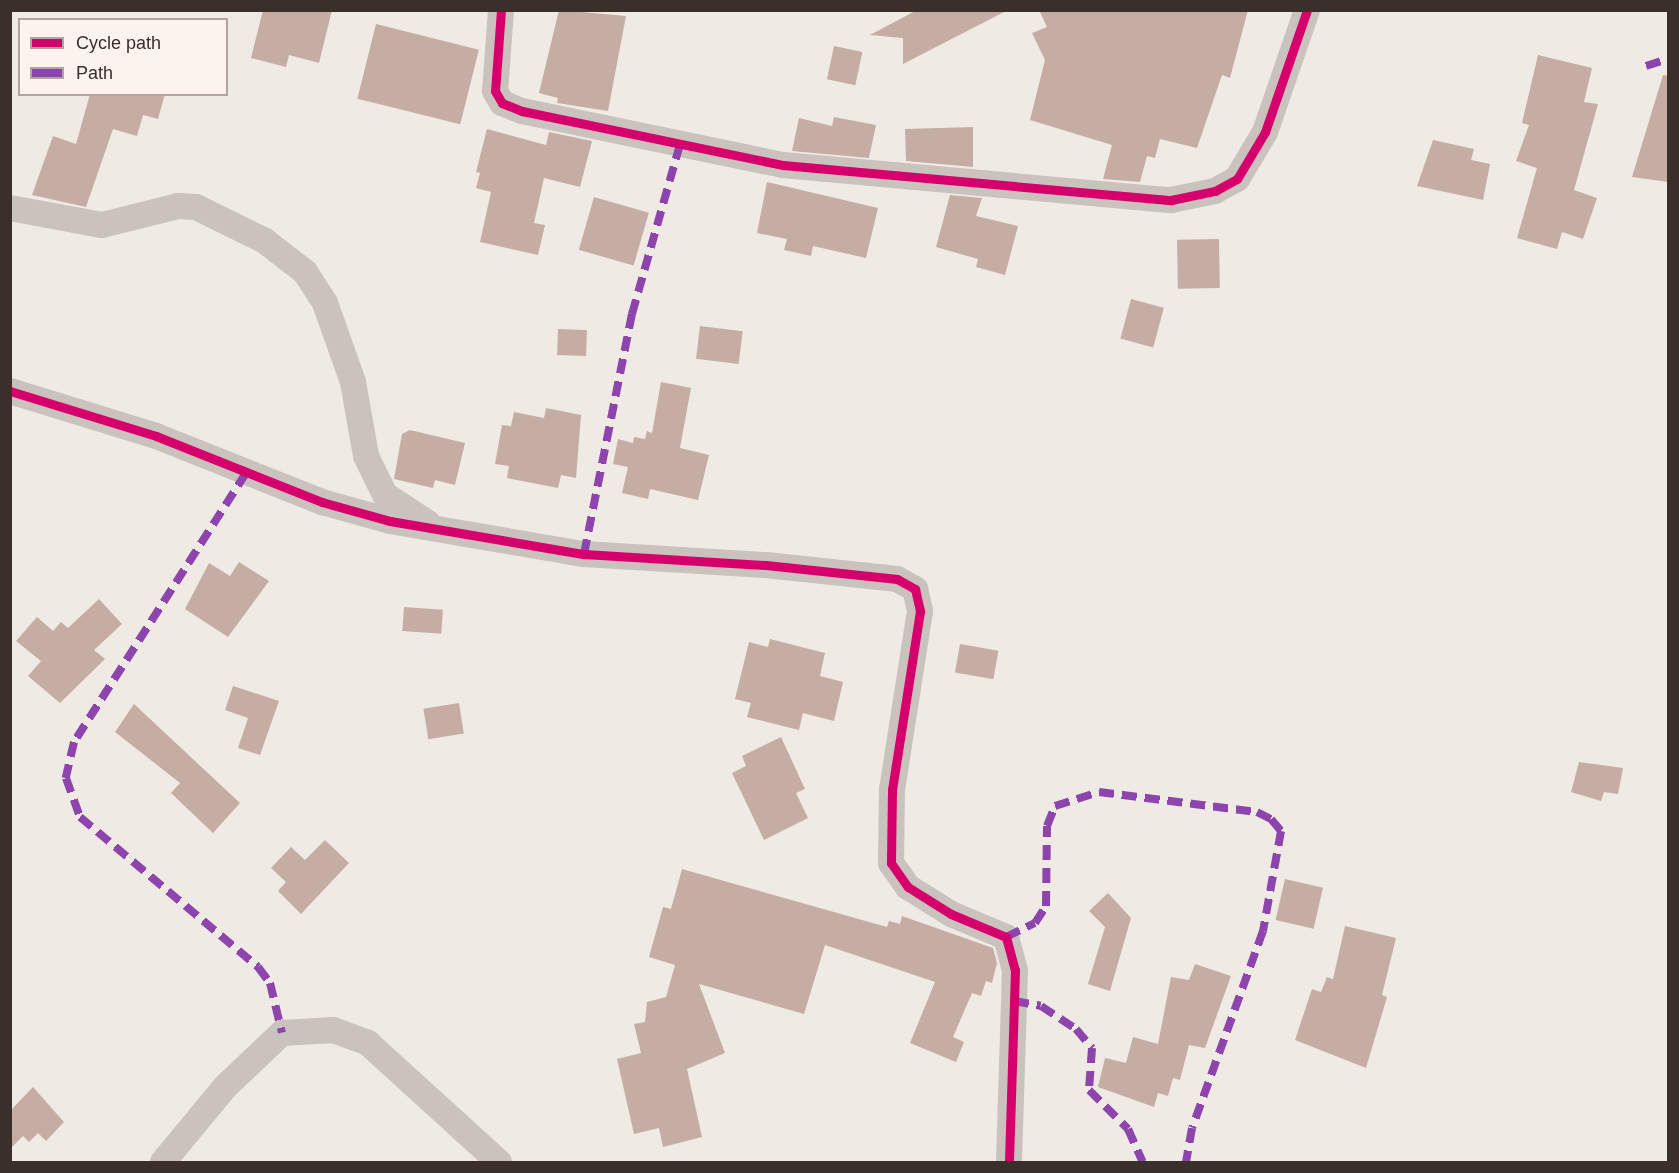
<!DOCTYPE html>
<style>
body{margin:0}
#map{position:relative;width:1679px;height:1173px;overflow:hidden;background:#f0eae4;font-family:Arial,sans-serif}
div>[style]{position:absolute}
[style*='--x']{left:calc(var(--x)*1px);top:calc(var(--y)*1px);width:calc(var(--w)*1px);rotate:calc(var(--a)*1deg)}
.building>*{inset:0;background:#c5ada4;transform-origin:0 0}
.minor>*{height:26px;margin:-13px;padding:0 13px;transform-origin:13px;border-radius:13px;background:#cac2bc}
.quiet>*{height:8px;margin-top:-4px;transform-origin:0;background:repeating-linear-gradient(90deg,#8e44ad 0 15px,transparent 0 23px)}
.cycleway>*{height:9px;margin:-4.5px;padding:0 4.5px;transform-origin:4.5px;border-radius:4.5px;background:#d6006c}
span{translate:-50% -50%;white-space:nowrap;text-align:center;line-height:1.15;-webkit-text-stroke:4.5px #fcf4ec;paint-order:stroke}
.frame{position:absolute;inset:0;border:12px solid #3b2f29;pointer-events:none}
.legend{position:absolute;left:18px;top:18px;width:210px;height:78px;box-sizing:border-box;background:#fcf4ec;border:2px solid #afa59e;margin:0;padding:8px 10px;list-style:none;font-size:18px;color:#3b2f29}
.legend li{display:flex;align-items:center;gap:12px;height:30px}
.legend b{width:30px;border:2px solid #afa59e}
</style>
<div id="map">
<div class="building">
<div style="clip-path:polygon(263px 10px,332px 10px,319px 63px,289px 55px,286px 67px,251px 58px)"></div>
<div style="clip-path:polygon(559px 10px,626px 16px,608px 111px,557px 103px,558px 98px,539px 93px)"></div>
<div style="clip-path:polygon(917px 10px,1008px 10px,903px 64px,903px 38px,870px 35px)"></div>
<div style="clip-path:polygon(1039px 10px,1248px 10px,1230px 78px,1222px 75px,1197px 148px,1160px 139px,1155px 158px,1147px 156px,1140px 182px,1103px 179px,1112px 145px,1030px 120px,1045px 60px,1032px 33px,1047px 27px)"></div>
<div style="left:376px;top:24px;width:106px;height:77px;rotate:14deg"></div>
<div style="left:834px;top:46px;width:29px;height:34px;rotate:12deg"></div>
<div style="clip-path:polygon(1538px 55px,1592px 68px,1584px 102px,1598px 104px,1574px 190px,1597px 198px,1583px 239px,1562px 232px,1557px 249px,1517px 238px,1537px 168px,1516px 161px,1529px 125px,1522px 123px)"></div>
<div style="clip-path:polygon(1663px 75px,1668px 76px,1668px 182px,1632px 177px)"></div>
<div style="clip-path:polygon(90px 94px,165px 94px,158px 119px,143px 115px,137px 136px,113px 129px,86px 207px,32px 195px,53px 136px,76px 144px)"></div>
<div style="clip-path:polygon(834px 117px,876px 125px,869px 158px,792px 151px,799px 118px,832px 126px)"></div>
<div style="clip-path:polygon(973px 127px,973px 167px,906px 161px,905px 129px)"></div>
<div style="clip-path:polygon(487px 129px,546px 145px,549px 132px,592px 141px,580px 187px,544px 178px,534px 223px,545px 225px,538px 255px,480px 242px,491px 192px,476px 188px,480px 173px,476px 172px)"></div>
<div style="clip-path:polygon(1433px 140px,1474px 149px,1471px 160px,1490px 164px,1483px 200px,1417px 186px)"></div>
<div style="clip-path:polygon(767px 182px,878px 208px,866px 258px,813px 246px,811px 256px,784px 250px,787px 239px,757px 233px)"></div>
<div style="clip-path:polygon(950px 195px,982px 198px,976px 216px,1018px 226px,1005px 275px,976px 267px,978px 259px,936px 247px)"></div>
<div style="left:594px;top:197px;width:57px;height:55px;rotate:16deg"></div>
<div style="left:1219px;top:239px;width:49px;height:42px;rotate:89deg"></div>
<div style="left:1131px;top:299px;width:34px;height:41px;rotate:15deg"></div>
<div style="left:700px;top:326px;width:43px;height:33px;rotate:7deg"></div>
<div style="left:558px;top:329px;width:29px;height:26px;rotate:2deg"></div>
<div style="clip-path:polygon(661px 382px,691px 388px,680px 448px,709px 455px,698px 500px,650px 489px,648px 499px,622px 493px,628px 467px,613px 464px,618px 439px,633px 443px,634px 437px,645px 439px,647px 431px,652px 433px)"></div>
<div style="clip-path:polygon(546px 408px,581px 415px,576px 478px,561px 475px,558px 488px,507px 478px,509px 466px,495px 464px,502px 425px,511px 426px,514px 412px,544px 418px)"></div>
<div style="clip-path:polygon(410px 430px,465px 443px,455px 485px,435px 480px,433px 488px,394px 479px,402px 434px)"></div>
<div style="clip-path:polygon(239px 562px,269px 581px,228px 637px,185px 609px,209px 563px,230px 576px)"></div>
<div style="clip-path:polygon(99px 599px,122px 624px,94px 650px,105px 659px,60px 703px,28px 676px,41px 661px,16px 641px,37px 617px,53px 631px,61px 622px,68px 628px)"></div>
<div style="left:404px;top:607px;width:39px;height:24px;rotate:4deg"></div>
<div style="clip-path:polygon(770px 639px,825px 653px,820px 676px,843px 682px,834px 721px,803px 713px,799px 730px,747px 717px,751px 703px,735px 699px,749px 642px,768px 647px)"></div>
<div style="left:960px;top:644px;width:39px;height:29px;rotate:10deg"></div>
<div style="clip-path:polygon(233px 686px,279px 701px,260px 755px,238px 748px,248px 718px,225px 710px)"></div>
<div style="left:459px;top:703px;width:31px;height:36px;rotate:81deg"></div>
<div style="clip-path:polygon(134px 704px,240px 803px,213px 833px,171px 793px,180px 783px,115px 732px)"></div>
<div style="clip-path:polygon(781px 737px,805px 789px,796px 793px,808px 818px,764px 840px,732px 773px,746px 766px,742px 756px)"></div>
<div style="clip-path:polygon(1579px 762px,1623px 768px,1618px 794px,1604px 792px,1601px 801px,1571px 792px)"></div>
<div style="clip-path:polygon(325px 840px,349px 863px,301px 914px,278px 891px,286px 882px,271px 868px,291px 847px,305px 860px)"></div>
<div style="clip-path:polygon(682px 869px,887px 927px,889px 921px,900px 924px,902px 916px,993px 948px,997px 963px,992px 983px,986px 981px,981px 996px,972px 993px,953px 1037px,964px 1042px,956px 1062px,910px 1043px,935px 982px,825px 945px,804px 1014px,699px 984px,725px 1053px,687px 1069px,702px 1137px,663px 1147px,659px 1128px,634px 1134px,617px 1059px,641px 1053px,634px 1024px,645px 1022px,647px 1002px,666px 997px,675px 965px,649px 957px,663px 907px,671px 909px)"></div>
<div style="left:1285px;top:879px;width:39px;height:42px;rotate:13deg"></div>
<div style="clip-path:polygon(1108px 893px,1131px 918px,1110px 991px,1088px 984px,1105px 927px,1089px 911px)"></div>
<div style="clip-path:polygon(1345px 926px,1396px 938px,1382px 995px,1387px 997px,1366px 1068px,1295px 1040px,1312px 989px,1321px 992px,1327px 977px,1333px 979px)"></div>
<div style="clip-path:polygon(1195px 964px,1231px 976px,1205px 1048px,1189px 1045px,1180px 1080px,1173px 1078px,1168px 1096px,1158px 1093px,1154px 1107px,1098px 1087px,1105px 1058px,1126px 1063px,1133px 1037px,1158px 1044px,1171px 977px,1189px 980px)"></div>
<div style="clip-path:polygon(33px 1087px,64px 1122px,46px 1141px,38px 1133px,29px 1142px,23px 1136px,10px 1149px,10px 1111px)"></div>
</div>
<div class="minor">
<div style="--x:501;--y:10;--w:81;--a:94.2"></div>
<div style="--x:495;--y:91;--w:14;--a:60"></div>
<div style="--x:502;--y:103;--w:22;--a:22"></div>
<div style="--x:522;--y:111;--w:267;--a:11.7"></div>
<div style="--x:783;--y:165;--w:390;--a:5.2"></div>
<div style="--x:1171;--y:200;--w:45;--a:-11.6"></div>
<div style="--x:1215;--y:191;--w:25;--a:-29"></div>
<div style="--x:1237;--y:179;--w:55;--a:-59.2"></div>
<div style="--x:1265;--y:132;--w:129;--a:-71"></div>
<div style="--x:10;--y:208;--w:94;--a:10.5"></div>
<div style="--x:102;--y:225;--w:78;--a:-14"></div>
<div style="--x:178;--y:206;--w:18;--a:3"></div>
<div style="--x:196;--y:207;--w:77;--a:26.2"></div>
<div style="--x:265;--y:241;--w:51;--a:37.8"></div>
<div style="--x:305;--y:272;--w:37;--a:57"></div>
<div style="--x:325;--y:303;--w:84;--a:70.5"></div>
<div style="--x:353;--y:382;--w:75;--a:80"></div>
<div style="--x:366;--y:456;--w:43;--a:64"></div>
<div style="--x:385;--y:495;--w:51;--a:33.1"></div>
<div style="--x:10;--y:391;--w:153;--a:17.1"></div>
<div style="--x:156;--y:436;--w:179;--a:21.7"></div>
<div style="--x:322;--y:502;--w:71;--a:15.6"></div>
<div style="--x:390;--y:521;--w:197;--a:9.7"></div>
<div style="--x:584;--y:554;--w:182;--a:3.5"></div>
<div style="--x:766;--y:565;--w:132;--a:6.1"></div>
<div style="--x:897;--y:579;--w:21;--a:29"></div>
<div style="--x:915;--y:589;--w:23;--a:77"></div>
<div style="--x:920;--y:611;--w:180;--a:98.9"></div>
<div style="--x:892;--y:789;--w:74;--a:90.8"></div>
<div style="--x:891;--y:863;--w:29;--a:55"></div>
<div style="--x:908;--y:887;--w:51;--a:32.1"></div>
<div style="--x:951;--y:914;--w:60;--a:22.7"></div>
<div style="--x:1006;--y:937;--w:34;--a:75"></div>
<div style="--x:1015;--y:970;--w:192;--a:91.8"></div>
<div style="--x:163;--y:1162;--w:97;--a:-50.4"></div>
<div style="--x:225;--y:1087;--w:79;--a:-43.5"></div>
<div style="--x:282;--y:1033;--w:51;--a:-3.4"></div>
<div style="--x:333;--y:1030;--w:37;--a:20"></div>
<div style="--x:368;--y:1043;--w:177;--a:42.3"></div>
</div>
<div class="quiet">
<div style="--x:1646;--y:66;--w:23;--a:-18"></div>
<div style="--x:246;--y:473;--w:319;--a:122.6"></div>
<div style="--x:74;--y:742;--w:37;--a:103"></div>
<div style="--x:66;--y:778;--w:41;--a:70.3"></div>
<div style="--x:80;--y:817;--w:233;--a:40.1"></div>
<div style="--x:258;--y:967;--w:20;--a:53"></div>
<div style="--x:270;--y:983;--w:51;--a:76.5"></div>
<div style="--x:584;--y:554;--w:245;--a:-78.7"></div>
<div style="--x:632;--y:314;--w:177;--a:-74.2"></div>
<div style="--x:1006;--y:937;--w:32;--a:-26"></div>
<div style="--x:1035;--y:923;--w:20;--a:-57"></div>
<div style="--x:1046;--y:906;--w:80;--a:-89.3"></div>
<div style="--x:1047;--y:826;--w:22;--a:-68"></div>
<div style="--x:1055;--y:806;--w:46;--a:-17.7"></div>
<div style="--x:1099;--y:792;--w:159;--a:7.2"></div>
<div style="--x:1257;--y:812;--w:16;--a:27"></div>
<div style="--x:1271;--y:819;--w:16;--a:50"></div>
<div style="--x:1281;--y:831;--w:102;--a:100.2"></div>
<div style="--x:1263;--y:931;--w:209;--a:109.8"></div>
<div style="--x:1192;--y:1128;--w:35;--a:100"></div>
<div style="--x:1014;--y:1001;--w:27;--a:10"></div>
<div style="--x:1041;--y:1006;--w:42;--a:33.3"></div>
<div style="--x:1076;--y:1029;--w:25;--a:50"></div>
<div style="--x:1092;--y:1048;--w:42;--a:94.1"></div>
<div style="--x:1089;--y:1090;--w:55;--a:45"></div>
<div style="--x:1128;--y:1129;--w:36;--a:66"></div>
</div>
<div class="cycleway">
<div style="--x:501;--y:10;--w:81;--a:94.2"></div>
<div style="--x:495;--y:91;--w:14;--a:60"></div>
<div style="--x:502;--y:103;--w:22;--a:22"></div>
<div style="--x:522;--y:111;--w:267;--a:11.7"></div>
<div style="--x:783;--y:165;--w:390;--a:5.2"></div>
<div style="--x:1171;--y:200;--w:45;--a:-11.6"></div>
<div style="--x:1215;--y:191;--w:25;--a:-29"></div>
<div style="--x:1237;--y:179;--w:55;--a:-59.2"></div>
<div style="--x:1265;--y:132;--w:129;--a:-71"></div>
<div style="--x:10;--y:391;--w:153;--a:17.1"></div>
<div style="--x:156;--y:436;--w:179;--a:21.7"></div>
<div style="--x:322;--y:502;--w:71;--a:15.6"></div>
<div style="--x:390;--y:521;--w:197;--a:9.7"></div>
<div style="--x:584;--y:554;--w:182;--a:3.5"></div>
<div style="--x:766;--y:565;--w:132;--a:6.1"></div>
<div style="--x:897;--y:579;--w:21;--a:29"></div>
<div style="--x:915;--y:589;--w:23;--a:77"></div>
<div style="--x:920;--y:611;--w:180;--a:98.9"></div>
<div style="--x:892;--y:789;--w:74;--a:90.8"></div>
<div style="--x:891;--y:863;--w:29;--a:55"></div>
<div style="--x:908;--y:887;--w:51;--a:32.1"></div>
<div style="--x:951;--y:914;--w:60;--a:22.7"></div>
<div style="--x:1006;--y:937;--w:34;--a:75"></div>
<div style="--x:1015;--y:970;--w:192;--a:91.8"></div>
</div>
<div class="frame"></div>
<ul class="legend">
<li><b style="height:8px;background:#d6006c"></b>Cycle path</li>
<li><b style="height:8px;background:#8e44ad"></b>Path</li>
</ul>
</div>
